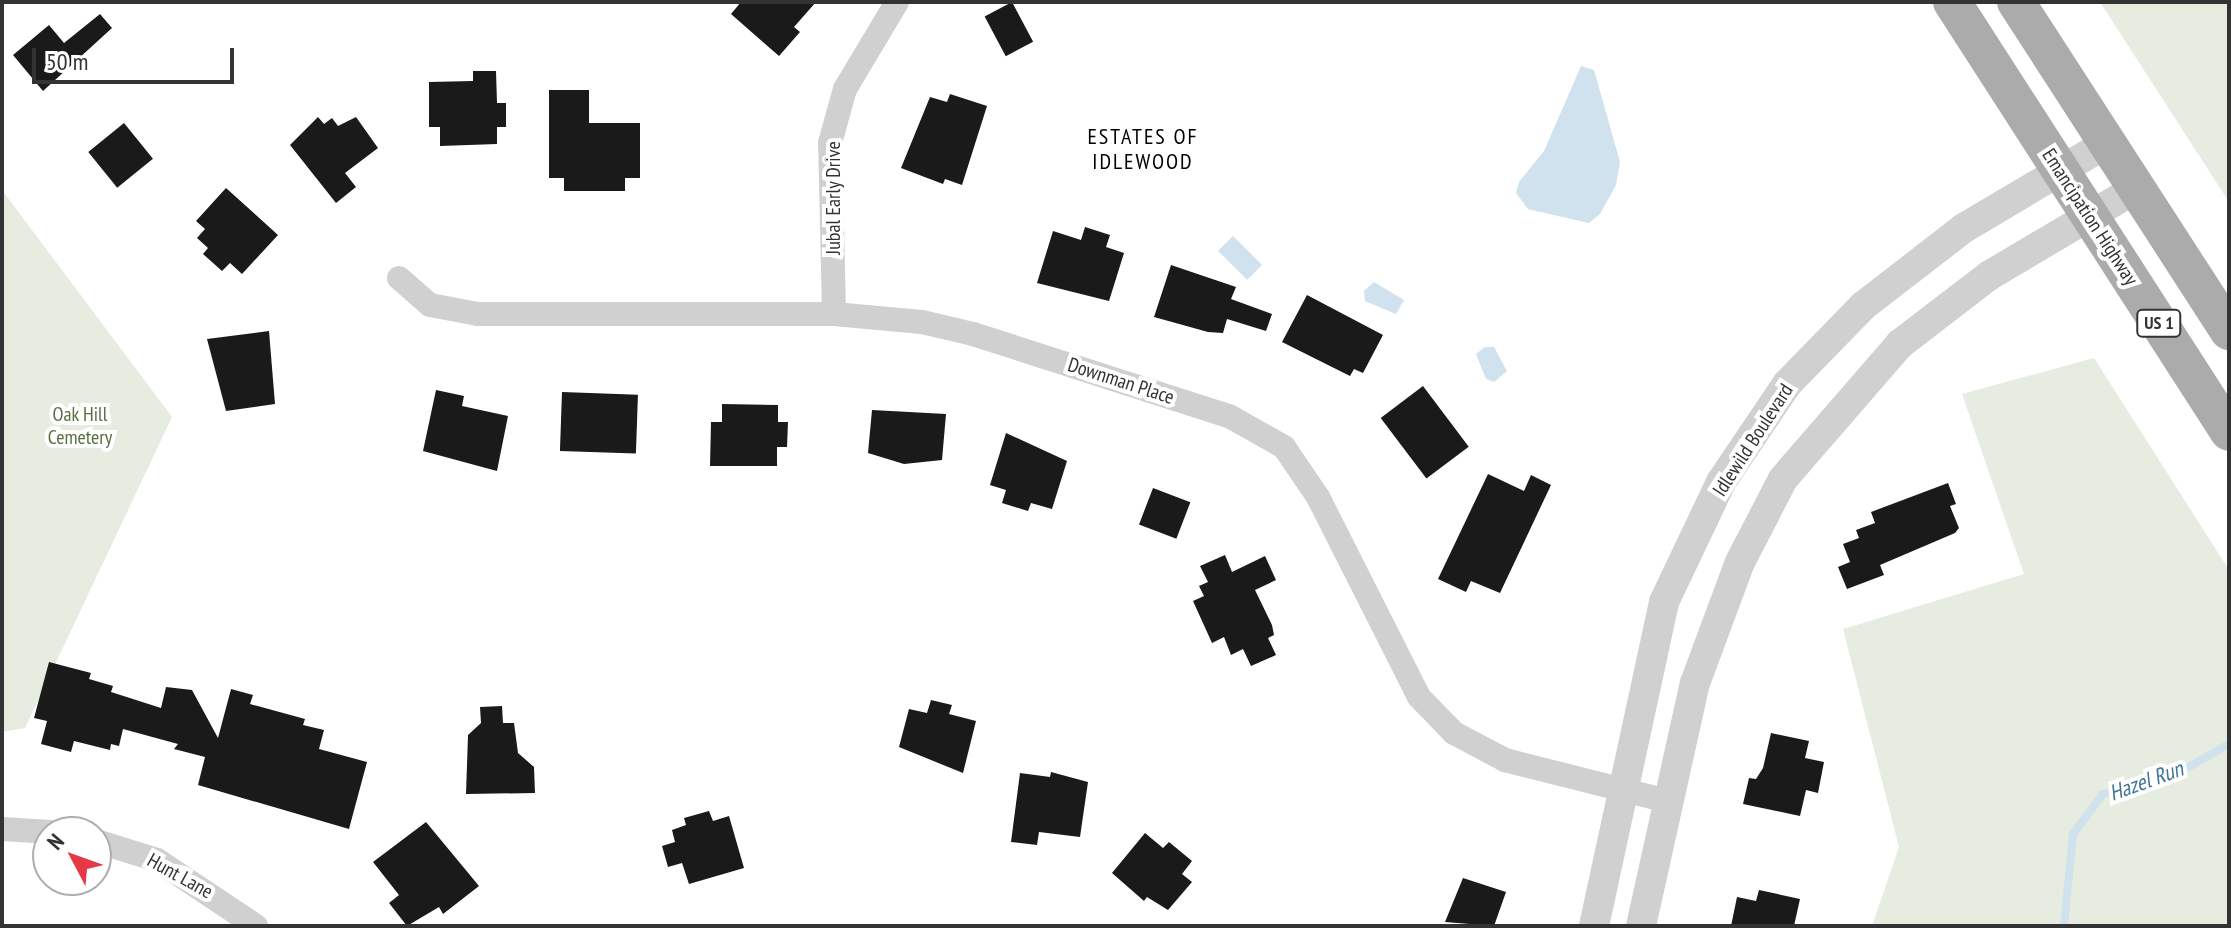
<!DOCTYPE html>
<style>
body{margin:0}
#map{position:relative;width:2231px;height:928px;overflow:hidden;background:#fff;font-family:"PT Sans Narrow",sans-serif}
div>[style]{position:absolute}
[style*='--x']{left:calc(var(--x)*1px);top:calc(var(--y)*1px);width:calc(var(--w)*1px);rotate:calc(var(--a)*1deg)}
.green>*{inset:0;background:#e6ecdf}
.water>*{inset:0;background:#cfe2ee;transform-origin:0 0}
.stream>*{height:8px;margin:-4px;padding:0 4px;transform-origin:4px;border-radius:4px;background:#cfe2ee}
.building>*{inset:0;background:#1a1a1a;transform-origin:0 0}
.minor>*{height:24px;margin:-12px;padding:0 12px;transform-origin:12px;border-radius:12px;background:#d0d0d0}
.tertiary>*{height:30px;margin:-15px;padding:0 15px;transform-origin:15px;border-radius:15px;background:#d0d0d0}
.primary>*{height:38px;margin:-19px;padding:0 19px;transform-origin:19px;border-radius:19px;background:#ababab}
span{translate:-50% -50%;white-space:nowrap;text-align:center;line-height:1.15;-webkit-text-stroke:8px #fff;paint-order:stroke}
.shield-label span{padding:2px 6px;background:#fff;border:2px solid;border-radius:6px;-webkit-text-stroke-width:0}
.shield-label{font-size:18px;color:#333;font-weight:700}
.street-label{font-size:20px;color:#333}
.park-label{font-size:20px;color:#56703f}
.neighbourhood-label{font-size:22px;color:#000;letter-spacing:2px}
.water-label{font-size:22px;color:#3f7597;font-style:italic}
.frame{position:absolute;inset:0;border:4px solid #333;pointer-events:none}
.north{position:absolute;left:32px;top:816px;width:80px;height:80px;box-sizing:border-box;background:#fff;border:2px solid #adadad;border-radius:50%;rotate:311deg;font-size:22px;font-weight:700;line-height:32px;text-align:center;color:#333}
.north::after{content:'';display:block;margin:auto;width:28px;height:36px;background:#e63946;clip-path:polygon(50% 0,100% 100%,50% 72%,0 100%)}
.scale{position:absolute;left:32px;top:48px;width:202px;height:36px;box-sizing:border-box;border:4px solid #333;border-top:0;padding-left:10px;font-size:24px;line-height:28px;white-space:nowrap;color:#333;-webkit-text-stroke:6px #fff;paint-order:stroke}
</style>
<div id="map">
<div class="green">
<div style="clip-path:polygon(2100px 2px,2229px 2px,2229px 202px)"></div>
<div style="clip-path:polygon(2px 190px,172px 417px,25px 728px,2px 732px)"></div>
<div style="clip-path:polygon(2094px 358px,2229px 570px,2229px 926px,1872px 926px,1899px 847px,1843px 629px,2024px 574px,1962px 394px)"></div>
</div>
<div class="water">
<div style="clip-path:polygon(1581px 66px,1594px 70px,1620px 162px,1616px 185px,1600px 214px,1589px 223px,1528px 209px,1516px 193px,1519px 182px,1544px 151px)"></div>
<div style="left:1233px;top:236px;width:41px;height:21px;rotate:45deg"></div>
<div style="clip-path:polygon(1374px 282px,1404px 300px,1396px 314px,1365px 301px,1364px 291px)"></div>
<div style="clip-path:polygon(1485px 347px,1494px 347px,1507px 371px,1494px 382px,1486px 379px,1476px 354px)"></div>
</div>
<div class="stream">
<div style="--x:2064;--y:926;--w:92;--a:-84.4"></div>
<div style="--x:2073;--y:834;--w:50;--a:-53.1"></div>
<div style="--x:2103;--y:794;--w:80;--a:-15.9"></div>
<div style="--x:2180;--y:772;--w:56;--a:-29.7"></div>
</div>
<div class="building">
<div style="clip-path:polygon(741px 2px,816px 2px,794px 27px,800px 32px,779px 56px,731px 14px)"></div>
<div style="left:1012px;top:2px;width:45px;height:31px;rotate:62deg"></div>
<div style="clip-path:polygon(100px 14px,112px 28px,43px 91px,13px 55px,49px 25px,64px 43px)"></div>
<div style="clip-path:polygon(473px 71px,496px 71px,497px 103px,506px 103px,506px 127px,497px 127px,497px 144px,440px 146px,440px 127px,429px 127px,429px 82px,473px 81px)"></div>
<div style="clip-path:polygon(549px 90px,589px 90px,589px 123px,640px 123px,640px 178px,625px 178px,625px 191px,564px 191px,564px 178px,549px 178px)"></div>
<div style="clip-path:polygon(950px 94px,987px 106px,962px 185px,945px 179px,943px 184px,901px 168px,930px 97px,947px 102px)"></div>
<div style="clip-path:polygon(318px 117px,324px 124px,332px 118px,338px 126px,356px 117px,378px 148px,345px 173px,356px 187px,336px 203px,290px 145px)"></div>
<div style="left:124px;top:123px;width:46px;height:46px;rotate:51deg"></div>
<div style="clip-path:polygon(226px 188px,278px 235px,242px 274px,230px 263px,222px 271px,203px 254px,208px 248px,197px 238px,205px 229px,196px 221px)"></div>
<div style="clip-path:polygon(1085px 227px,1110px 235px,1106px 247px,1124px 253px,1109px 301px,1037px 283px,1053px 231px,1081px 240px)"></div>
<div style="clip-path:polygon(1171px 265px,1236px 287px,1231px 299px,1272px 314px,1266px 331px,1227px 319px,1223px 333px,1208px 332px,1154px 317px)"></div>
<div style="clip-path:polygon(1307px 295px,1383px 335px,1363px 373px,1354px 369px,1350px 376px,1282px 342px)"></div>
<div style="clip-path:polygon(269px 331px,275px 404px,226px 411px,207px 339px)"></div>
<div style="left:1423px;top:386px;width:76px;height:53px;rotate:53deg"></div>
<div style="clip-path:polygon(436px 390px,464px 396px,462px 406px,508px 416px,497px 471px,423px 451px)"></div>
<div style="left:562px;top:392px;width:76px;height:59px;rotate:2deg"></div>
<div style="clip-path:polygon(722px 404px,778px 405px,778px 422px,788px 422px,787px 447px,777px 447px,777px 466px,710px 466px,711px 422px,722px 422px)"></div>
<div style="clip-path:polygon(872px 410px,946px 414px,942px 460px,904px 464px,868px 453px)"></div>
<div style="clip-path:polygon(1006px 433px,1067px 461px,1052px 509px,1031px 503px,1028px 511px,1002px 503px,1006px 490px,990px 485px)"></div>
<div style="clip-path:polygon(1488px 474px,1524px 491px,1531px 475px,1551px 485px,1500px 593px,1471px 581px,1466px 592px,1438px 579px)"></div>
<div style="clip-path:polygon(1948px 483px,1956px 504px,1950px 506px,1959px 528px,1955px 533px,1880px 565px,1884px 575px,1847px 589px,1838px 567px,1850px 562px,1843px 544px,1859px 538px,1856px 530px,1875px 523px,1871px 512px)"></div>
<div style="left:1153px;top:488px;width:40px;height:39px;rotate:21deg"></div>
<div style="clip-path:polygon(1225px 555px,1232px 572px,1265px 556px,1276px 580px,1255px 590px,1272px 625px,1274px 635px,1268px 638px,1276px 655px,1251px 666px,1243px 649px,1231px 655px,1224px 637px,1212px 643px,1193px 601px,1204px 596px,1199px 586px,1208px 582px,1200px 566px)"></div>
<div style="clip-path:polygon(49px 662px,91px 673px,89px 679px,113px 686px,111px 692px,161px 708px,166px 687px,192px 690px,218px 738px,231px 689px,253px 695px,250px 704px,305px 719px,303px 725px,324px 730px,319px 749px,367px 762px,349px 829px,198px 785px,205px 757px,174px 749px,178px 744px,123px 729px,119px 746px,111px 744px,110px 750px,74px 741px,71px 752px,41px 744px,47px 721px,34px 718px)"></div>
<div style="clip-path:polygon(931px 700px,952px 705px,949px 714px,976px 721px,963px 773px,899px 747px,909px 709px,927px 713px)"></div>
<div style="clip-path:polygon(502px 706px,503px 723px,514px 723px,518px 753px,534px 767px,535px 793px,466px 794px,468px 735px,481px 723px,480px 707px)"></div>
<div style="clip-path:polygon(1771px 733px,1809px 741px,1805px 758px,1824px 762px,1818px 793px,1806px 790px,1800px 816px,1743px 804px,1749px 778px,1756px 779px,1763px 768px)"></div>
<div style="clip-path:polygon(1051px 772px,1088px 782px,1080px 837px,1039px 832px,1037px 845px,1011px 842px,1020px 773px,1050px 777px)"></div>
<div style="clip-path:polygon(709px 811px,713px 821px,729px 816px,744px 868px,689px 884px,682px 863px,668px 867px,662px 846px,675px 842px,672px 830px,686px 825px,684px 818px)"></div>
<div style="clip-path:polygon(426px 822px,479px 886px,443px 914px,439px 907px,407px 926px,389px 903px,399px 895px,373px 862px)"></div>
<div style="clip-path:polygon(1145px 833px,1163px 848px,1169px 842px,1192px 861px,1182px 874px,1192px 882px,1168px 910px,1147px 897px,1144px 901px,1112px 873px)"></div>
<div style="clip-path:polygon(1463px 878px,1506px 892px,1494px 926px,1445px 922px)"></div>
<div style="clip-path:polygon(1759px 890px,1800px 899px,1794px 926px,1731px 926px,1737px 897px,1756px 901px)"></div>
</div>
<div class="minor">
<div style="--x:399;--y:278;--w:41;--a:41.1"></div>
<div style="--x:430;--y:305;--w:49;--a:10.6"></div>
<div style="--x:478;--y:314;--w:356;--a:0"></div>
<div style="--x:834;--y:314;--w:88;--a:5.2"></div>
<div style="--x:922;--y:322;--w:52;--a:13.2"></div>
<div style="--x:973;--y:334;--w:269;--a:17.8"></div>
<div style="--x:1229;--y:416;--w:63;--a:29.4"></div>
<div style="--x:1284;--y:447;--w:60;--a:55.8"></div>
<div style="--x:1318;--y:497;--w:224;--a:63.2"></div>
<div style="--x:1419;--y:697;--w:50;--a:45.8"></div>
<div style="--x:1454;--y:733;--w:58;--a:27.9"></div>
<div style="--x:1505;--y:760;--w:171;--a:14.2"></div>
<div style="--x:834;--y:314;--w:171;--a:-91.3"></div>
<div style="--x:830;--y:143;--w:56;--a:-74.5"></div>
<div style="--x:845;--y:89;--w:101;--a:-59.1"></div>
<div style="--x:2;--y:829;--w:48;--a:3.6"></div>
<div style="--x:96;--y:841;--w:64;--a:17.3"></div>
<div style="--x:157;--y:860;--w:119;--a:33.7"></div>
</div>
<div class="tertiary">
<div style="--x:1594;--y:926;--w:331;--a:-77.8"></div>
<div style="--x:1664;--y:602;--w:133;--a:-64.6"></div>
<div style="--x:1721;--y:482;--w:118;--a:-56"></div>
<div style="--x:1787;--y:384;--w:109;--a:-45.7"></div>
<div style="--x:1863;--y:306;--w:128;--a:-37.7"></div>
<div style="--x:1964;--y:228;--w:166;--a:-30.7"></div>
<div style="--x:1641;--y:926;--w:249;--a:-77.5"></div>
<div style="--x:1695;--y:683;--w:129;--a:-69.6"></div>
<div style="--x:1740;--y:562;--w:93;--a:-62.6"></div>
<div style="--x:1783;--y:479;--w:179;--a:-49.1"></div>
<div style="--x:1900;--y:344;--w:113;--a:-37.5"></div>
<div style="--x:1990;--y:275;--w:171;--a:-30.6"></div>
</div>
<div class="primary">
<div style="--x:1952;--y:2;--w:511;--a:57.21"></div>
<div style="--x:2016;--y:2;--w:392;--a:57.1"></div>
</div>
<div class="shield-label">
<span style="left:2159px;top:323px">US 1</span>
</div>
<div class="street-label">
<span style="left:833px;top:198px;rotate:-90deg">Jubal Early Drive</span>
<span style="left:2090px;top:217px;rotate:57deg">Emancipation Highway</span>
<span style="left:1121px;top:381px;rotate:18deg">Downman Place</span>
<span style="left:1753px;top:440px;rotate:-57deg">Idlewild Boulevard</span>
<span style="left:180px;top:876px;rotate:29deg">Hunt Lane</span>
</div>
<div class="park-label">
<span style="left:80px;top:426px">Oak Hill<br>Cemetery</span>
</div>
<div class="neighbourhood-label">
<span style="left:1143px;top:149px">ESTATES OF<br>IDLEWOOD</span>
</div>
<div class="water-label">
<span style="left:2146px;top:781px;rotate:-20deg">Hazel Run</span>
</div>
<div class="frame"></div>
<div class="north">N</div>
<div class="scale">50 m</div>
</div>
